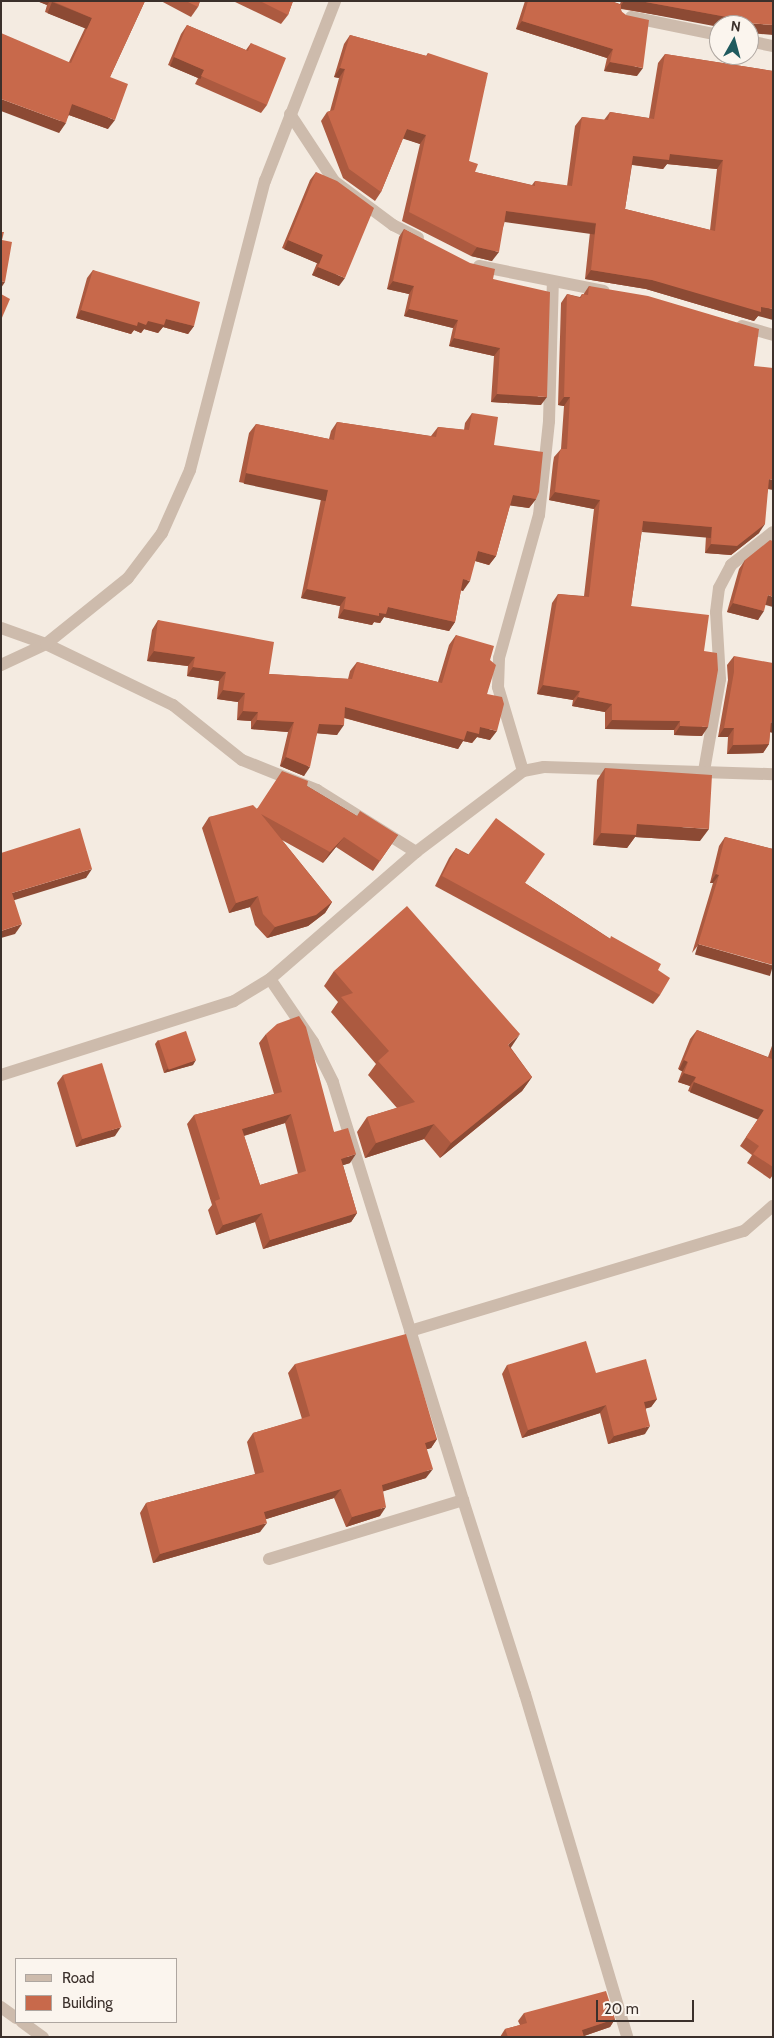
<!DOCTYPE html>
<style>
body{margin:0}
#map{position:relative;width:774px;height:2038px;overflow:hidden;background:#f4ebe1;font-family:Cabin,sans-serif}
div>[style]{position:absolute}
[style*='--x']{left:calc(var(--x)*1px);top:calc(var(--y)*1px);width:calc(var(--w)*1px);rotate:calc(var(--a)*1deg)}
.minor>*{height:12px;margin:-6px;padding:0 6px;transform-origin:6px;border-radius:6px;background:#cdbbac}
.wall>*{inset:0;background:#ac5a40}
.shaded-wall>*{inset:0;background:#8c4a34;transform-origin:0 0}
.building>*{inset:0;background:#c8694b;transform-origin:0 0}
span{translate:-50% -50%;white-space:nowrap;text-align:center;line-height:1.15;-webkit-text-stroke:4px #fbf5ee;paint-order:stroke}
.frame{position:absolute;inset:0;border:2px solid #3b302b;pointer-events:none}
.legend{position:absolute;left:15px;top:1958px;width:162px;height:65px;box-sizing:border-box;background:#fbf5ee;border:1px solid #aea6a0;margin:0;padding:6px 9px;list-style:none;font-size:15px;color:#3b302b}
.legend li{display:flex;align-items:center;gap:10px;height:25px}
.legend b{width:25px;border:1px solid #aea6a0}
.north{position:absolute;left:709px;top:15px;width:50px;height:50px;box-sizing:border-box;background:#fbf5ee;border:1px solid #aea6a0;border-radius:50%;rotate:7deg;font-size:14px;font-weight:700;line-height:20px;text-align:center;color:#3b302b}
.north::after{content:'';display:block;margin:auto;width:18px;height:22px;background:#1f5a5e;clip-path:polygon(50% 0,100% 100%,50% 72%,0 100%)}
.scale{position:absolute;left:596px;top:2000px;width:98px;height:22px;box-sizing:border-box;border:2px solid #3b302b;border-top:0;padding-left:6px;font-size:15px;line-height:18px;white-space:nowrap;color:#3b302b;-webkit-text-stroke:4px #fbf5ee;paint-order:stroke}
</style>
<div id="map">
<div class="minor">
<div style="--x:631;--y:17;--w:90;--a:11.6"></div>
<div style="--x:749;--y:41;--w:25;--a:12"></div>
<div style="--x:290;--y:114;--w:80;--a:56.7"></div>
<div style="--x:334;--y:181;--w:74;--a:36.7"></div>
<div style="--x:393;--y:225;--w:28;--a:27"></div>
<div style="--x:479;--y:266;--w:127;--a:11.3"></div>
<div style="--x:742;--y:326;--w:32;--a:16"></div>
<div style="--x:1;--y:628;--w:48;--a:19.6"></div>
<div style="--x:46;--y:644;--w:141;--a:25.7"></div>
<div style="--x:173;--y:705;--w:88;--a:38.6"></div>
<div style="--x:242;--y:760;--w:81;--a:21.8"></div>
<div style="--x:317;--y:790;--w:117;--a:32.1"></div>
<div style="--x:1;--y:665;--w:50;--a:-25"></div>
<div style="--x:46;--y:644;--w:105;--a:-38.8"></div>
<div style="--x:128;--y:578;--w:56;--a:-52.9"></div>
<div style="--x:162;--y:533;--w:69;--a:-66"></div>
<div style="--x:190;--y:470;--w:299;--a:-75.5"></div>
<div style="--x:265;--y:181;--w:193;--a:-68.7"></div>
<div style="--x:523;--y:771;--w:88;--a:-106.6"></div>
<div style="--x:498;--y:687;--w:29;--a:-88"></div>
<div style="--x:499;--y:658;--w:148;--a:-74.4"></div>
<div style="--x:539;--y:515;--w:95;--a:-83.9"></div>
<div style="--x:549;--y:421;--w:139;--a:-88.4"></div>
<div style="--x:704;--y:771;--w:93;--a:-80.1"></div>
<div style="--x:720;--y:679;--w:67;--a:-93.4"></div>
<div style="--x:716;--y:612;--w:24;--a:-83"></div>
<div style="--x:719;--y:588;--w:26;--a:-62"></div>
<div style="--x:731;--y:565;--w:53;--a:-38.2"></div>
<div style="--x:1;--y:1075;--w:244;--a:-17.6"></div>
<div style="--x:234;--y:1001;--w:42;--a:-31.4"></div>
<div style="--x:270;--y:979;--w:194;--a:-41"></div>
<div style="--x:416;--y:852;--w:134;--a:-37.1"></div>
<div style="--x:523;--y:771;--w:21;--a:-11"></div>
<div style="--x:544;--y:767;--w:229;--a:1.8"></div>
<div style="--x:410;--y:1331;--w:349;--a:-16.7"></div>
<div style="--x:744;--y:1231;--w:38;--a:-41"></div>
<div style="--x:463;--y:1500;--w:204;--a:72.3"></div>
<div style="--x:525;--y:1694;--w:358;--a:73.4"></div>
<div style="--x:269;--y:1559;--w:203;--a:-16.9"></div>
<div style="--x:463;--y:1500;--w:438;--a:-107.3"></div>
<div style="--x:333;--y:1082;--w:45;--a:-116.6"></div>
<div style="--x:313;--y:1042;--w:76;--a:-124.3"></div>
<div style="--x:1;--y:2007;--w:19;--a:36"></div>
<div style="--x:22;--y:2022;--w:26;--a:36"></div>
</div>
<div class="wall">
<div style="clip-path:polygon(37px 1px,145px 1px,110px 77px,108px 129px,69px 115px,59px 133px,69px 62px,85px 28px,45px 12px,47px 5px)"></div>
<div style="clip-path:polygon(161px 1px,200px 1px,198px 7px,191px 17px)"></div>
<div style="clip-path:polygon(233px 1px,293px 1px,288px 15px,281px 24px)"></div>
<div style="clip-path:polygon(525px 1px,611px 1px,620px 4px,621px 1px,773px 1px,749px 25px,719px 25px,621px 9px,637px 76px,604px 71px,607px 58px,516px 29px)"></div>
<div style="clip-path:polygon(187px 25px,246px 50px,251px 43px,267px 105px,261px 113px,195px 84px,198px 78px,168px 65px,181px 34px)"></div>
<div style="clip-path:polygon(evenodd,350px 35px,426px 56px,428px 53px,469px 161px,475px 172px,532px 185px,535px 181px,567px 186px,575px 126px,582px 117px,604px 120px,610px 112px,649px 118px,658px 63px,665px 54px,773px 71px,758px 316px,754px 321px,646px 289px,585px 279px,590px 232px,505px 221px,492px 261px,471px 256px,402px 221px,420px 144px,403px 138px,381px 192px,375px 201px,343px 178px,321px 121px,327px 112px,330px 111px,339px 78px,334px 77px,344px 44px,350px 35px,667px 164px,717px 169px,710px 230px,625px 209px,632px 165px,663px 169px,667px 164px)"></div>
<div style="clip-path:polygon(316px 172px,339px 286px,312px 275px,317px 263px,282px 248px,310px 180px)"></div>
<div style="clip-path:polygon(404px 229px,493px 279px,541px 405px,491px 402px,494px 356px,449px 346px,453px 328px,404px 316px,409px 294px,387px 289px,399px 237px)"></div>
<div style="clip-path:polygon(93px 270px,194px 326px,188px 334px,163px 327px,158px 333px,144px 329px,141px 333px,134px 330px,131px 334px,76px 318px,87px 278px)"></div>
<div style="clip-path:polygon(589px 286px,754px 366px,768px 489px,759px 533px,731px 555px,705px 553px,706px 536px,642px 530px,631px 606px,704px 651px,702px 736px,674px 735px,674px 730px,605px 729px,605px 712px,572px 706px,573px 700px,537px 694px,552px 603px,558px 594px,584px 596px,594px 509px,549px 500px,553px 463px,554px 457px,561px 449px,564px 406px,558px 405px,561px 303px,567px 294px,580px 297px,582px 294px,583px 295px)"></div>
<div style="clip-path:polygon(472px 413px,494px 445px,536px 499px,529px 508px,510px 505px,496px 556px,489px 565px,475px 561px,463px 591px,461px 590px,455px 622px,449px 631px,384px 617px,380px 623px,374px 622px,372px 625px,338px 618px,340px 606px,301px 598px,321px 499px,239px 482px,249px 433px,256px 424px,329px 439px,331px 431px,337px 422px,431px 436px,438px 427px,464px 430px,465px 423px)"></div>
<div style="clip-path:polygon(745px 560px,765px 605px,758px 620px,727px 612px,739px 569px)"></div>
<div style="clip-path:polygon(158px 620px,269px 674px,348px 679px,350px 671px,357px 662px,438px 682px,449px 645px,456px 635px,490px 660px,487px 694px,490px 740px,477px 737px,472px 743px,463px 741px,458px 749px,344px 718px,337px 735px,317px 733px,304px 776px,280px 766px,288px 732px,251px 729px,251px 721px,237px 720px,238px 702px,217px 699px,219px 681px,187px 676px,188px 666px,147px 661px,152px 630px)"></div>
<div style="clip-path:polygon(734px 656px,770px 732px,769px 744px,763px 753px,727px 754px,728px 737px,718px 737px,728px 680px,727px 665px)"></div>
<div style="clip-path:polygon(605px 768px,700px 841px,635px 837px,627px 848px,593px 845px,597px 780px)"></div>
<div style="clip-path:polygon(307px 786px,357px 816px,398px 835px,373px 871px,336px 847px,323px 863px,282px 840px,332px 902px,325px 913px,308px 926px,267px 938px,255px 925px,250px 907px,229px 913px,202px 828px,209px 817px,256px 809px)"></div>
<div style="clip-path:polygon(725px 837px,773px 849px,692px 953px,713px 883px,710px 883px,719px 846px)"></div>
<div style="clip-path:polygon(456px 848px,525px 883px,658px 970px,660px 995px,653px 1004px,435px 886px,449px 858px)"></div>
<div style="clip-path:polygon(334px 971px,511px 1048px,532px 1077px,522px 1091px,440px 1158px,424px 1139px,365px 1158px,357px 1132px,367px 1117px,397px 1108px,368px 1075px,376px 1064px,331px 1012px,338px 1002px,324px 986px)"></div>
<div style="clip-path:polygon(697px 1030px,768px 1057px,773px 1043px,773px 1175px,770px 1179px,747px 1163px,752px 1155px,740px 1146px,758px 1119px,688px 1091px,690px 1086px,678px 1082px,682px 1071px,678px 1069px,690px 1039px)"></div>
<div style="clip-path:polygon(evenodd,266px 1034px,334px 1132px,350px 1163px,343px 1165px,357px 1213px,351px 1222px,263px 1249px,255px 1222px,216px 1235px,208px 1210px,212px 1205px,187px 1124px,194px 1115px,274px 1094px,259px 1043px,266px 1034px,285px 1123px,298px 1174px,260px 1185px,244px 1136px,285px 1123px)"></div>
<div style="clip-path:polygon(158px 1040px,193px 1065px,164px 1073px,155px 1044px)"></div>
<div style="clip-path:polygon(63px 1075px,115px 1136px,76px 1147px,57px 1083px)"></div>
<div style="clip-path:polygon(295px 1364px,437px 1439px,431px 1448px,427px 1449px,426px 1478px,383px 1491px,380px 1516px,346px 1527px,334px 1498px,266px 1519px,260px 1532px,153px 1563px,140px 1513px,146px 1503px,255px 1474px,247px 1442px,253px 1433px,302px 1419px,288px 1373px)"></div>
<div style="clip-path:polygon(507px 1365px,596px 1373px,657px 1399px,651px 1407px,646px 1408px,645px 1434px,608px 1444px,600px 1413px,522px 1438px,502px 1374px)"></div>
<div style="clip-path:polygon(524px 2013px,615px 2019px,610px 2027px,584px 2036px,584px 2037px,500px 2037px,505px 2029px,520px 2025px,518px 2021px)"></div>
</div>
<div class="shaded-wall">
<div style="clip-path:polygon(37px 1px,50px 1px,47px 5px)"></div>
<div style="clip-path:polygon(624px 1px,640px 1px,727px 17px,722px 25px,719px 25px,719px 27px,619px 8px)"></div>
<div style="left:52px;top:2px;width:43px;height:12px;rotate:22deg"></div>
<div style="clip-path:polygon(522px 21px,613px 49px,607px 58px,516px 29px)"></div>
<div style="clip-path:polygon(733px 22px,773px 25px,773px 35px,749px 33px,749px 25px,731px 25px)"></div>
<div style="left:174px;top:57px;width:33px;height:10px;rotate:23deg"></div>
<div style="clip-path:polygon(610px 62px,643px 68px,637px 76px,604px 71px)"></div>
<div style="clip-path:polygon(340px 68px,345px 69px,339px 78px,334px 77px)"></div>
<div style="clip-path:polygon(1px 99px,66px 123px,59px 133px,1px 111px)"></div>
<div style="clip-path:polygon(72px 104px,115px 120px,108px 129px,66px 114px)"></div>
<div style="clip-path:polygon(407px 129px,426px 135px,420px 144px,401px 138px)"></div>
<div style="clip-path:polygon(670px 154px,723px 160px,717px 169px,667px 164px,663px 169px,627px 164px,633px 156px)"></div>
<div style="left:506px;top:211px;width:91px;height:11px;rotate:8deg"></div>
<div style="left:288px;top:240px;width:38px;height:10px;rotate:23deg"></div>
<div style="clip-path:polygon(477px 247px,499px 252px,492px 261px,471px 256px)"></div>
<div style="clip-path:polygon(318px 267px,345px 278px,339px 286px,312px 275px)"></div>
<div style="clip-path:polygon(591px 270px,652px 280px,773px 309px,773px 320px,758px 316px,754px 321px,646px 289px,585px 279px)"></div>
<div style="clip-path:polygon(1px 281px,5px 282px,1px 288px)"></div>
<div style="clip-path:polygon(393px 281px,414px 286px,409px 294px,387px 289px)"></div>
<div style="clip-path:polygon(409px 309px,458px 320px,453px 328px,404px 316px)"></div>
<div style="clip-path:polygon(81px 310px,138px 322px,166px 319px,194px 326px,188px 334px,163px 327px,158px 333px,144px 329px,141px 333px,134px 330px,131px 334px,76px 318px)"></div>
<div style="clip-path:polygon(454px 338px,500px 348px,494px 356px,449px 346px)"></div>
<div style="clip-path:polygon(497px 394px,547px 397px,541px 405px,491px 402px)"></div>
<div style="clip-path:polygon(564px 397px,570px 397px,564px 406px,558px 405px)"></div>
<div style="left:246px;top:473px;width:84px;height:11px;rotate:12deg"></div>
<div style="clip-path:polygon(769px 479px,773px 480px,773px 490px,762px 488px)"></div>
<div style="clip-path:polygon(555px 492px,600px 500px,594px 509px,549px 500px)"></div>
<div style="clip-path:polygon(513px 495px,536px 499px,529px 508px,506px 505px)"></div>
<div style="left:643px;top:521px;width:69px;height:11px;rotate:5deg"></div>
<div style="clip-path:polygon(765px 524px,759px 533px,731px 555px,705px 553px,711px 544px)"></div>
<div style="clip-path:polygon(478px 551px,496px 556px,489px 565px,472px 560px)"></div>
<div style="clip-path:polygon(463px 579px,470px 581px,463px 591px,456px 589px)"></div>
<div style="clip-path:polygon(307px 589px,346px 597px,340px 606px,301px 598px)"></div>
<div style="clip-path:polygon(768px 595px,773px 597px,773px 607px,762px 604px)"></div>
<div style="clip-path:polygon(733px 603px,764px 611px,758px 620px,727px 612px)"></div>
<div style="clip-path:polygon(388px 607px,455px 622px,449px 631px,384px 617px,380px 623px,374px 622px,372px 625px,338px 618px,344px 609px,379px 613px)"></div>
<div style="clip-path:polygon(154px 651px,195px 657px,188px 666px,147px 661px)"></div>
<div style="clip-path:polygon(193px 667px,226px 672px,219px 681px,187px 676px)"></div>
<div style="clip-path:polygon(543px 685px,580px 691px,573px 700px,537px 694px)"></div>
<div style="clip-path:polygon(223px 690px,245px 693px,238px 702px,217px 699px)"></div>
<div style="clip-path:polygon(578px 697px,612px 704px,605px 712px,572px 706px)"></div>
<div style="clip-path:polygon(345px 707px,480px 727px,497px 731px,490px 740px,477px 737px,472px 743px,463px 741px,458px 749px,338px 716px)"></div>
<div style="clip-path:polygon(243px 711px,258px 712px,251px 721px,237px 720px)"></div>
<div style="clip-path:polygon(257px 720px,294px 722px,288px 732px,251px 729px)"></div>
<div style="clip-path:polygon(612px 720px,680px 721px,674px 730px,605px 729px)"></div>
<div style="clip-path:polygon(771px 722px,773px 723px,773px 733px,765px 731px)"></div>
<div style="clip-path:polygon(319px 724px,344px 725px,337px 735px,313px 733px)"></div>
<div style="clip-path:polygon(680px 726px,708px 727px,702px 736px,674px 735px)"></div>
<div style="clip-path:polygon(724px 728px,734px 728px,728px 737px,718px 737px)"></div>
<div style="clip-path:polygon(769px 744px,763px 753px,727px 754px,733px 745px)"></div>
<div style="clip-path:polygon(286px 757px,310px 767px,304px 776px,280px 766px)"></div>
<div style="clip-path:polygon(637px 824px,709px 829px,700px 841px,635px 837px,627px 848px,593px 845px,601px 833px)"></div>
<div style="clip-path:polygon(344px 837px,336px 847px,323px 863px,330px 852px)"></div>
<div style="clip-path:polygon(92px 869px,86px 878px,5px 903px,12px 893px)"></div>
<div style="clip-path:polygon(716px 874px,719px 875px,713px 883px,710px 883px)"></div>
<div style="clip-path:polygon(258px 896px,250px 907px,229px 913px,236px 903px)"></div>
<div style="clip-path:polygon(332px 902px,325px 913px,308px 926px,267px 938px,275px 927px)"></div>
<div style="clip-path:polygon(22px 924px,15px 934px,1px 938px,1px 931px)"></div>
<div style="left:698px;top:944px;width:78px;height:11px;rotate:16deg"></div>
<div style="clip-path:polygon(520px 1034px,510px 1049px,508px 1045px)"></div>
<div style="clip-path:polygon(196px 1060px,193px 1065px,164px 1073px,167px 1069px)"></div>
<div style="left:684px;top:1060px;width:4px;height:11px;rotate:27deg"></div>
<div style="clip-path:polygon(684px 1073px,696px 1077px,690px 1086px,678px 1082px)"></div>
<div style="clip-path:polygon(532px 1077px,522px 1091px,440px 1158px,451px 1143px)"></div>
<div style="left:694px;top:1082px;width:75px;height:11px;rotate:22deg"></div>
<div style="clip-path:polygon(291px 1114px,285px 1123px,236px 1138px,242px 1129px)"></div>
<div style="clip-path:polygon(434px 1124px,424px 1139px,365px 1158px,376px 1143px)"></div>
<div style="clip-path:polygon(121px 1127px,115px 1136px,76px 1147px,82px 1139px)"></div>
<div style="clip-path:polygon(356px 1154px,350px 1163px,334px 1168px,341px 1159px)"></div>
<div style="clip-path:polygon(262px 1213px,255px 1222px,216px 1235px,223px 1225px)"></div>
<div style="clip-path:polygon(357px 1213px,351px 1222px,263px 1249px,270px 1240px)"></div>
<div style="clip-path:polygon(657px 1399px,651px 1407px,638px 1411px,644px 1402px)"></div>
<div style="clip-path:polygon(606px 1405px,600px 1413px,522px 1438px,528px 1430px)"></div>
<div style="clip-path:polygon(650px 1426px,645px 1434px,608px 1444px,614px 1436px)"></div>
<div style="clip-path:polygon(437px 1439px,431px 1448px,418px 1452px,425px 1443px)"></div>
<div style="clip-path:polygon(433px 1469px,426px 1478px,375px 1494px,382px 1485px)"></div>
<div style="clip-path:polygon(341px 1489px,334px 1498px,257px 1522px,264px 1512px)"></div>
<div style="clip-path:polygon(386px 1507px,380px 1516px,346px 1527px,352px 1517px)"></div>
<div style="clip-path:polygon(267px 1523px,260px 1532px,153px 1563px,160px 1554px)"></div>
<div style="clip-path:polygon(615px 2019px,610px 2027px,581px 2037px,582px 2030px)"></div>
</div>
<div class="building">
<div style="clip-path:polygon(52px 1px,145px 1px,110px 77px,128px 84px,115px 120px,72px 104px,66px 123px,1px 99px,1px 33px,71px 63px,92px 18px)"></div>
<div style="clip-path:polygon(186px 1px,200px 1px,198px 7px)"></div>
<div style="clip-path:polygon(260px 1px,293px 1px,288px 15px)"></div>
<div style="clip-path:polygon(528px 1px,611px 1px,621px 5px,621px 11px,626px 15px,649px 20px,643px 68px,610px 62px,613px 49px,522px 21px)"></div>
<div style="clip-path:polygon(640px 1px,773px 1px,773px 25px,733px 22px,727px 17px)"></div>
<div style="clip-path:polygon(187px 25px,248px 51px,251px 43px,286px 58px,267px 105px,201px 76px,204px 70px,174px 57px)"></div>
<div style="clip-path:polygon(evenodd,350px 35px,427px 56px,428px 53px,488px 73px,469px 161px,478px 164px,475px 172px,535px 186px,535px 181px,572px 186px,582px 117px,608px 120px,610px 112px,654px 119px,665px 54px,773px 71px,773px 309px,761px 307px,761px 312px,652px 280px,591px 270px,596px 223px,506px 211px,499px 252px,477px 247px,409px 212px,426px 135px,407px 129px,381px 192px,349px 169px,327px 112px,334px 110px,345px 69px,340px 68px,350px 35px,670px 154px,723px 160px,715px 231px,625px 209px,633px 156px,669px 160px,670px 154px)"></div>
<div style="clip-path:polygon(316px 172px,337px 181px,374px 208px,345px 278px,318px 267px,323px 255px,288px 240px)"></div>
<div style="clip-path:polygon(404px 229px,470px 263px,495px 269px,493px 279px,550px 292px,547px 397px,497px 394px,500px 348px,454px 338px,458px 320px,409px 309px,414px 286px,393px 281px)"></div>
<div style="clip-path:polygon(1px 232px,4px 232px,2px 240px,12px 242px,5px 282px,1px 281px)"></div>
<div style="clip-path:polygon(93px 270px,200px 302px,194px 326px,166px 319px,164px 325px,148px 321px,146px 325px,138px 322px,137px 326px,81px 310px)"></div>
<div style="clip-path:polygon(589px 286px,648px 296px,759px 329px,754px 366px,773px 368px,773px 480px,769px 479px,765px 524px,737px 546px,711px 544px,712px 527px,643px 521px,631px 606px,709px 615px,704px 651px,717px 653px,718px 670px,708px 727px,680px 726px,680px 721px,612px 720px,612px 704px,578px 697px,580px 691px,543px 685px,558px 594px,589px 597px,600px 500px,555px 492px,559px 454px,561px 449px,567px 449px,570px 397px,564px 397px,567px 294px,581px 298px,582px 294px,588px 295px)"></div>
<div style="clip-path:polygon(1px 294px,10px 299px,1px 320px)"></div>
<div style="clip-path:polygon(472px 413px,498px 417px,494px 445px,543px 452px,539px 492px,536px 499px,513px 495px,496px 556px,478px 551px,470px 581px,463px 579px,455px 622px,388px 607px,386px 614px,379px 613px,379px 616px,344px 609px,346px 597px,307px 589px,328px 490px,246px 473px,256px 424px,334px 440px,337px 422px,436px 437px,438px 427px,469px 430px)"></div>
<div style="clip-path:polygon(770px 540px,773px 541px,773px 597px,768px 595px,764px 611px,733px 603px,745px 560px)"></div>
<div style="clip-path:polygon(158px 620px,274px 642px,269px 674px,352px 679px,357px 662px,442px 683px,456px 635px,494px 646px,490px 660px,496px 665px,487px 694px,502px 697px,504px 704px,497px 731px,480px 727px,479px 734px,467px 731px,464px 740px,345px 707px,344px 725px,319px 724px,310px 767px,286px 757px,294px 722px,257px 720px,258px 712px,243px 711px,245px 693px,223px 690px,226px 672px,193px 667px,195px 657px,154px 651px)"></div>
<div style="clip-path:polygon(734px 656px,773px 663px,773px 723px,771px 722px,769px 744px,733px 745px,734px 728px,724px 728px,734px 672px)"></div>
<div style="clip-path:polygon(605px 768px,712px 775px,709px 829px,637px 824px,636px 835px,601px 833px)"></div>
<div style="clip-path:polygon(282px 771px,308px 781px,307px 786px,357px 816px,360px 811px,398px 835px,380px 861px,344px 837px,330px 852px,261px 814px,332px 902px,316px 915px,275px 927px,263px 914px,258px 896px,236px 903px,209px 817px,253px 805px,257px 809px)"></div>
<div style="clip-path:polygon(496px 818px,545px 854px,525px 883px,610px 939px,611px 936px,661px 964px,658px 970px,670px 978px,660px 995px,442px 876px,456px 848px,468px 855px)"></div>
<div style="clip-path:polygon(80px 828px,92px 869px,12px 893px,22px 924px,1px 931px,1px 853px)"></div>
<div style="clip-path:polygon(725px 837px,773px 849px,773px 965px,698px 944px,719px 875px,716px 874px)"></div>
<div style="clip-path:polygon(407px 906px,520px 1034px,508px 1045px,532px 1077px,451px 1143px,434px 1124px,376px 1143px,367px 1117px,415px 1102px,378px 1061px,389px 1051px,341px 997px,353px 993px,334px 971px)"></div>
<div style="clip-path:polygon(evenodd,299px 1016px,306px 1027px,334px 1132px,348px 1128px,356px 1154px,341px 1159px,357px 1213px,270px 1240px,262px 1213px,223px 1225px,215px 1201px,220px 1199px,194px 1115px,282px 1092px,266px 1034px,277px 1024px,299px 1016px,291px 1114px,306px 1171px,260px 1185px,242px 1129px,291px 1114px)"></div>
<div style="clip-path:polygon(697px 1030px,772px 1059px,773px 1055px,773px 1167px,753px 1154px,759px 1146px,746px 1137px,764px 1110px,694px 1082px,696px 1077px,684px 1073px,688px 1062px,684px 1060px)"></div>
<div style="left:186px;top:1031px;width:31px;height:29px;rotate:71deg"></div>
<div style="left:102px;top:1063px;width:67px;height:41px;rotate:73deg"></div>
<div style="clip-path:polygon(406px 1334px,437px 1439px,425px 1443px,433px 1469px,382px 1485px,386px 1507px,352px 1517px,341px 1489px,264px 1512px,267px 1523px,160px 1554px,146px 1503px,264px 1472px,253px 1433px,310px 1416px,295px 1364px)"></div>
<div style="clip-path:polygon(586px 1341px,596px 1373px,646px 1359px,657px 1399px,644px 1402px,650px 1426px,614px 1436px,606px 1405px,528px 1430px,507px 1365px)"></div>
<div style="clip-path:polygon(606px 1991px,615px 2019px,582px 2030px,584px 2037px,508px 2037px,505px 2029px,527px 2023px,524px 2013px)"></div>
</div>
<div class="frame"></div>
<ul class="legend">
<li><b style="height:6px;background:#cdbbac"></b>Road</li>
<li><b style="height:14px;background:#c8694b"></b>Building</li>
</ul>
<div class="north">N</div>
<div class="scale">20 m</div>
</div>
